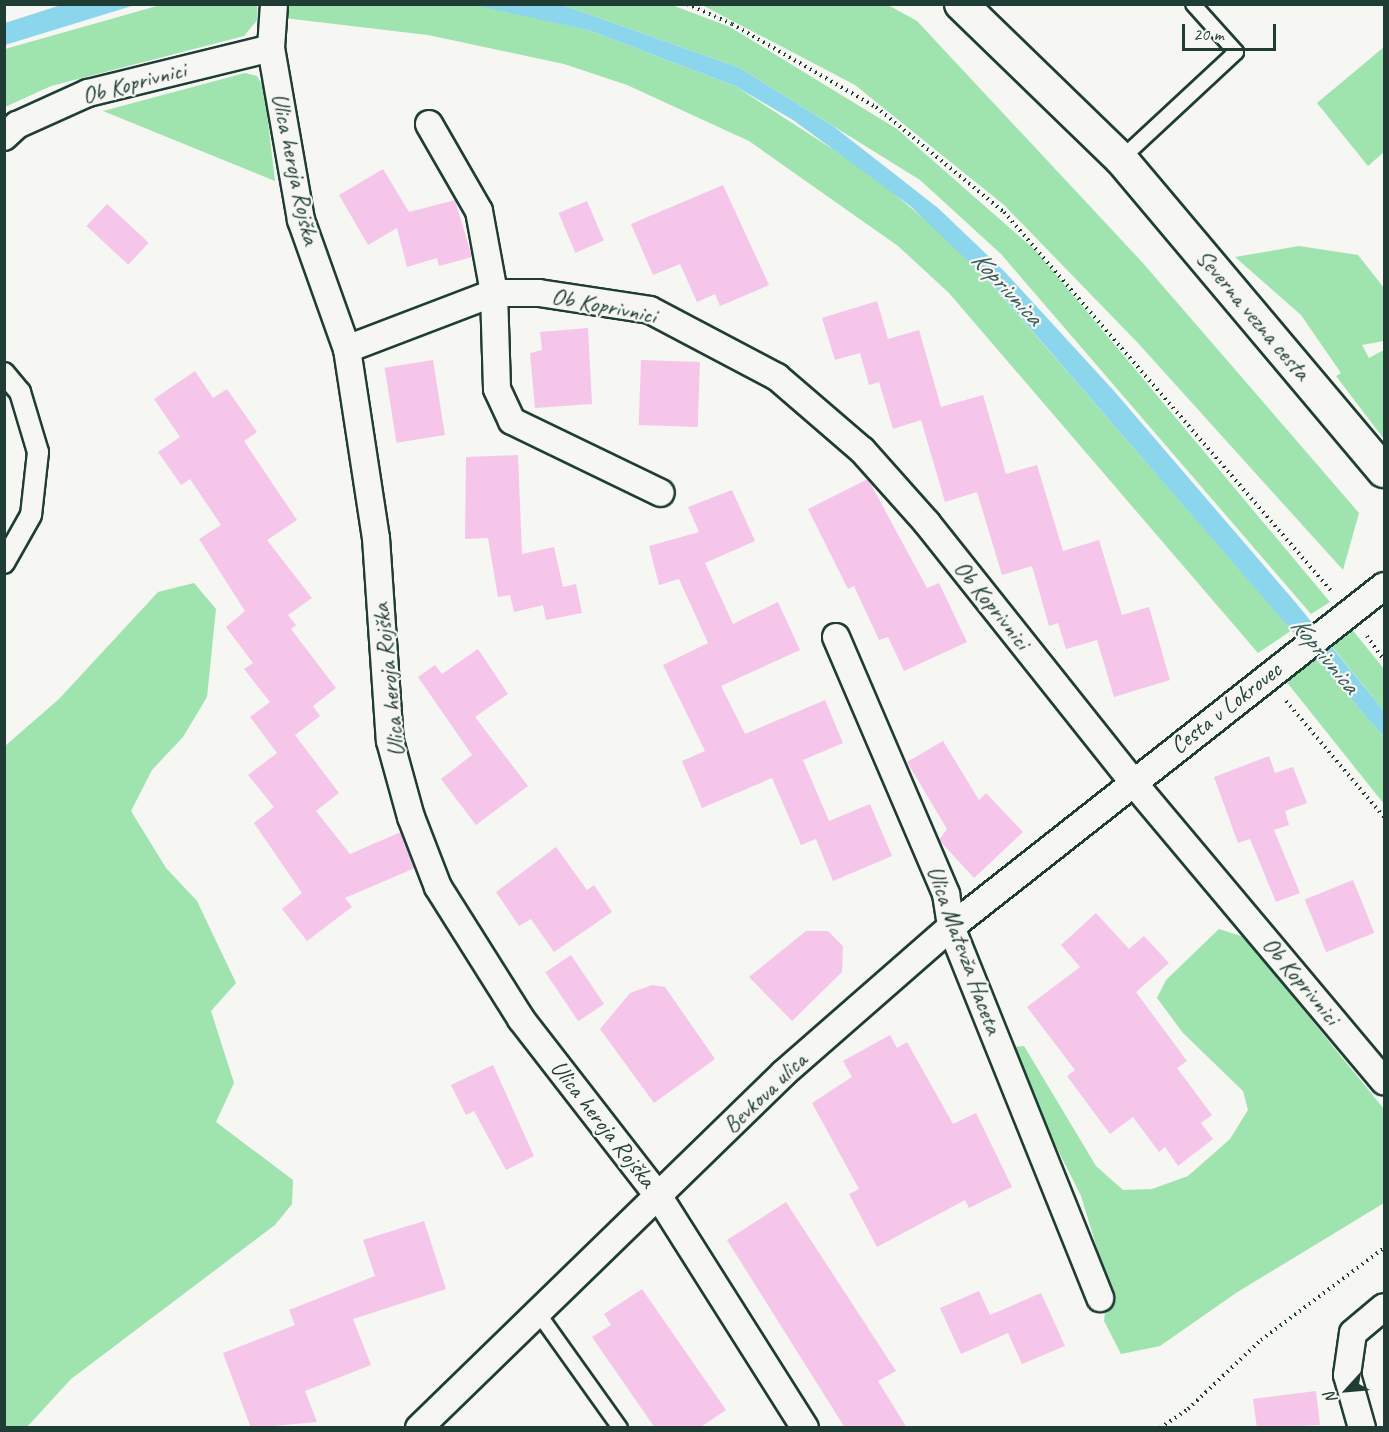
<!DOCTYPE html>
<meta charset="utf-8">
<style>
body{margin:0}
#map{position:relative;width:1389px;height:1432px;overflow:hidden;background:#f6f6f2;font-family:Caveat,sans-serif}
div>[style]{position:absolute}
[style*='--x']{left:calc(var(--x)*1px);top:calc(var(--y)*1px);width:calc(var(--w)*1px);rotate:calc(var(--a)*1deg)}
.green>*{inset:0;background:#9fe3af}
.water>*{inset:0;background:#8bd6ec}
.building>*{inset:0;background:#f5c6e9;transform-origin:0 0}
.path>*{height:4px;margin-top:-2px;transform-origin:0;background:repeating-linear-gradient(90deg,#1f3d34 0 1.5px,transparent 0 6px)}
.roads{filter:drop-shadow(2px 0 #1f3d34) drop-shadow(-2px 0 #1f3d34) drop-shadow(0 2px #1f3d34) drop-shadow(0 -2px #1f3d34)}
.service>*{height:14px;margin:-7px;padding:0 7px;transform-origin:7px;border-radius:7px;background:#f6f6f2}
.pedestrian>*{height:20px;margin:-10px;padding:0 10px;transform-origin:10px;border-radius:10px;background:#f6f6f2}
.minor>*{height:26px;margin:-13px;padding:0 13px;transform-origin:13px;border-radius:13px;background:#f6f6f2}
.tertiary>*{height:32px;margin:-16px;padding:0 16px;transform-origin:16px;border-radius:16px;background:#f6f6f2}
span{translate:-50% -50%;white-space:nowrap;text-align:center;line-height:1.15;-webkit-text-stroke:4.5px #f6f6f2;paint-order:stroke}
.street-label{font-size:24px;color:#1f3d34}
.water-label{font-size:26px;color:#355c59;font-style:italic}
.frame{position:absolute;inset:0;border:6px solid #1f3d34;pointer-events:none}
.north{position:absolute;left:1317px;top:1360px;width:60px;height:60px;-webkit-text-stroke:4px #f6f6f2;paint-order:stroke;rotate:244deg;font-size:16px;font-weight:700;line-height:24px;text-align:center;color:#1f3d34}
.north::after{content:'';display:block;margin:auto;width:21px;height:27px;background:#1f3d34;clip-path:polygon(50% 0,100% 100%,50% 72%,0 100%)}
.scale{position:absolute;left:1182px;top:24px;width:94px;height:27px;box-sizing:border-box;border:3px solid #1f3d34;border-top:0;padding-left:8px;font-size:18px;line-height:21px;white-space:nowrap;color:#1f3d34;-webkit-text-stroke:4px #f6f6f2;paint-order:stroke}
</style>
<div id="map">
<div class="green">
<div style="clip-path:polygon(164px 4px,257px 5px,258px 19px,244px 36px,51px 86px,5px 107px,5px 49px)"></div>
<div style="clip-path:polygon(475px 4px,591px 31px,735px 86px,871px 174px,964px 253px,1292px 630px,1258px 653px,949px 293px,898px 246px,749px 141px,627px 85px,564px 64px,428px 35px,284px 18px,284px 5px)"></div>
<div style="clip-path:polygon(563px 5px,672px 5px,730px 27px,897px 129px,1036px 251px,1330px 602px,1311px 614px,1001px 254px,920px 180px,740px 68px)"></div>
<div style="clip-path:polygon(702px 5px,888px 5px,917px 21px,1142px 262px,1359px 513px,1343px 570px,1137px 342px,1004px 205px,855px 85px)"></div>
<div style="clip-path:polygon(1384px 47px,1384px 152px,1368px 166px,1317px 103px)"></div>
<div style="clip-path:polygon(245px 73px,257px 76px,264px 88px,275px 181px,103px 111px)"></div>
<div style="clip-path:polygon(1299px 246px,1358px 255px,1384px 288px,1384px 341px,1362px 345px,1369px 358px,1384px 350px,1384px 439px,1336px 376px,1341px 373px,1301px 315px,1235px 257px)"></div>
<div style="clip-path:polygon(194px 583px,216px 609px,207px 697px,183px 737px,152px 770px,131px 811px,166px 868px,197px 901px,236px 983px,211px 1011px,234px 1083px,216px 1122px,293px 1180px,292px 1204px,275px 1225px,71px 1379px,27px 1427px,5px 1427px,5px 746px,59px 699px,158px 592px)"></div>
<div style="clip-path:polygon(1350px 627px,1384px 669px,1384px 711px,1330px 644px)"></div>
<div style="clip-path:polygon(1315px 657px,1384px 737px,1384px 804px,1285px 680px)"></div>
<div style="clip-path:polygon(1219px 929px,1244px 937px,1384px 1109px,1384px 1203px,1236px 1293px,1160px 1346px,1121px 1354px,1104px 1321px,1108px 1284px,1081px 1196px,1034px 1102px,1014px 1047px,1024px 1046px,1096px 1166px,1123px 1190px,1152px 1189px,1188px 1176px,1230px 1139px,1248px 1110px,1243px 1091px,1183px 1033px,1157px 998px,1166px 980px)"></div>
</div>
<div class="water">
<div style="clip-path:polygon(64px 4px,135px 5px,5px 45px,5px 23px)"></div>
<div style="clip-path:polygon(475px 5px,563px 5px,740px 68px,833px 126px,938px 208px,1004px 271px,1114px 391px,1296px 603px,1384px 711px,1384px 737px,988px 280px,909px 205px,793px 120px,735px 86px,591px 31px)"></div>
</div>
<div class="building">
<div style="clip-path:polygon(383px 169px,409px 212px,455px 200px,472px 257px,439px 266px,437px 258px,407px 267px,397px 228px,368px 245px,339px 195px)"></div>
<div style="clip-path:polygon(723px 185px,769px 285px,720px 306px,715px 294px,697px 302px,680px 264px,653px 275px,631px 224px)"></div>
<div style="left:587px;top:201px;width:43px;height:31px;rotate:67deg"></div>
<div style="left:107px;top:204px;width:57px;height:30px;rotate:43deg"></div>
<div style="clip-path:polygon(877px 301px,888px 339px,919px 330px,941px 407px,983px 395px,1006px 474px,1037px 465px,1063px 551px,1099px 540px,1122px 615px,1149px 607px,1170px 680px,1114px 697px,1097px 640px,1066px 649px,1058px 623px,1049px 626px,1032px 566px,1002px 575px,977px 492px,945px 502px,921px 420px,893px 429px,879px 382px,869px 385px,860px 353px,835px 360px,822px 318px)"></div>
<div style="clip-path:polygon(588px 328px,592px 404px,535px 408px,530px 353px,542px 350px,540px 332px)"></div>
<div style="left:433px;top:360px;width:76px;height:49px;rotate:81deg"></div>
<div style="left:641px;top:360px;width:59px;height:65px;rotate:2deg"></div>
<div style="clip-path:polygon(195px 371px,213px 398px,227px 389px,257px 432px,244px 441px,297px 520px,267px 540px,312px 598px,288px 615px,296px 625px,291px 629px,336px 688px,313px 706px,320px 716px,295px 735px,339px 793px,316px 811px,350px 854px,401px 832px,415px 868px,345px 898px,352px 907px,307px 941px,282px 909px,302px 893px,254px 823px,274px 807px,248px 775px,277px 753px,250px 717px,270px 702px,244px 669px,253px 663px,226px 627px,245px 611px,199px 539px,221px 525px,190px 479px,181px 485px,158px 452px,180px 437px,154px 399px)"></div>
<div style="clip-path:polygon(518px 455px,522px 554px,554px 547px,563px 587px,576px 584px,582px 613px,546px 620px,543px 605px,514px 612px,510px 595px,498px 597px,488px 538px,465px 539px,466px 457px)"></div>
<div style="clip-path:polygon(868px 479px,927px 588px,939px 583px,967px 642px,904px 671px,888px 637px,879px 640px,854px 586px,848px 589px,808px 509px)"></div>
<div style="clip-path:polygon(732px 490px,755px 541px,705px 563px,733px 624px,778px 602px,800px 650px,721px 686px,745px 734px,825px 700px,843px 743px,803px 760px,829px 821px,870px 804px,892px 856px,833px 881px,816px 839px,801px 845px,772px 778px,702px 808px,682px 761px,705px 751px,663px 665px,708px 643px,679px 579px,659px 585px,649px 546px,699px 532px,688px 507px)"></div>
<div style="clip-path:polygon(478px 649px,508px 694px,475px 717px,528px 786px,476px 825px,441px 779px,472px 755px,418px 677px,435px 665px,442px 674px)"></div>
<div style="clip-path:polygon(943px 741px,979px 800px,986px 793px,1023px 832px,974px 878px,939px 840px,947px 829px,907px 762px)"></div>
<div style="clip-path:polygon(1269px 756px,1275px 773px,1293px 767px,1307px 803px,1285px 811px,1289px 825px,1274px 830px,1300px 893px,1276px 902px,1250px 839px,1238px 843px,1214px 777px)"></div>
<div style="clip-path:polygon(556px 847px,587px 890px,594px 885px,612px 912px,554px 952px,531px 919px,519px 926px,496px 892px)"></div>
<div style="left:1353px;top:880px;width:57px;height:52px;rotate:68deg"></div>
<div style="clip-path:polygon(1096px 913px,1129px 949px,1144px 936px,1169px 963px,1136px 992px,1187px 1061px,1177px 1068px,1212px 1115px,1201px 1123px,1213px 1139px,1178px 1166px,1165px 1147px,1159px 1152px,1133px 1117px,1110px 1134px,1067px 1076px,1075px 1070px,1027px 1007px,1080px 967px,1061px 945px)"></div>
<div style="clip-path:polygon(806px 931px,828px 931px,843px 946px,842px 972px,792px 1021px,749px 977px)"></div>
<div style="left:571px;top:955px;width:59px;height:31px;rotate:56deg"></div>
<div style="clip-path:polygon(652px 985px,665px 987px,715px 1059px,654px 1103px,600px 1029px,630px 993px)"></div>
<div style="clip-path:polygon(890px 1035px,897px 1048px,907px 1042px,953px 1124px,976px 1113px,1012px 1187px,969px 1208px,965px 1200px,877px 1247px,849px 1194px,859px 1189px,812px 1103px,852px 1077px,843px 1061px)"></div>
<div style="clip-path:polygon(493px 1065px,534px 1156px,506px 1170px,474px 1111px,466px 1115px,451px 1085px)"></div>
<div style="clip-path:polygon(786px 1202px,896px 1371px,878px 1381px,907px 1428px,845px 1428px,727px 1240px)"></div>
<div style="clip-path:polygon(424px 1221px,446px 1289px,353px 1319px,371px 1365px,305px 1391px,317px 1422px,251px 1428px,223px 1353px,295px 1325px,289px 1310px,375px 1276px,363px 1240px)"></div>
<div style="clip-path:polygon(642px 1289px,726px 1410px,699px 1428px,655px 1428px,592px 1337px,611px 1325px,604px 1314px)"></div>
<div style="clip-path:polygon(979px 1291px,990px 1315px,1041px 1293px,1065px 1346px,1022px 1364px,1008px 1333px,961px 1354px,940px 1308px)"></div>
<div style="clip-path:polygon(1316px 1391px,1320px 1425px,1257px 1428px,1253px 1399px)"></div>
</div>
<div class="path">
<div style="--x:687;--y:4;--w:49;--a:24"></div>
<div style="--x:732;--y:24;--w:166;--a:30"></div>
<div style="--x:876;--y:107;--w:166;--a:39.4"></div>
<div style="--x:1004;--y:212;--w:503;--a:49.19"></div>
<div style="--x:1367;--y:636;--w:29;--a:55"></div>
<div style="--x:1286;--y:701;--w:152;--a:49.8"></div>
<div style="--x:1160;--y:1428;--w:34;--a:-34"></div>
<div style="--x:1188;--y:1409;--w:100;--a:-43.4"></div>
<div style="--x:1261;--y:1340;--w:154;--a:-36.8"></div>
</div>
<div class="roads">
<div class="service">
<div style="--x:1121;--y:159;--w:157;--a:-42.9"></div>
<div style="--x:1236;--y:52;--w:64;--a:-131.9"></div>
<div style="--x:538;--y:1313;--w:141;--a:54.5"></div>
</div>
<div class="pedestrian">
<div style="--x:4;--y:373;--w:25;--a:50"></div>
<div style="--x:20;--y:392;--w:63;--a:73.3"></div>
<div style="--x:38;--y:452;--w:63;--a:96.3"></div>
<div style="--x:31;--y:515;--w:55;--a:119.4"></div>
</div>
<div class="minor">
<div style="--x:274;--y:4;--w:44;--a:93.9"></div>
<div style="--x:271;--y:48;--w:175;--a:80.1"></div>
<div style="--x:301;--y:220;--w:137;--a:70.4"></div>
<div style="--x:347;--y:349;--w:191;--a:81.3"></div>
<div style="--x:376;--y:538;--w:203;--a:86.1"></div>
<div style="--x:390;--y:741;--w:79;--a:74.6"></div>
<div style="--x:411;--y:817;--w:75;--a:68.9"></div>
<div style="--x:438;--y:887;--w:156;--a:57.8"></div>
<div style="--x:521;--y:1019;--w:225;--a:52.2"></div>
<div style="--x:659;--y:1197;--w:273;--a:57.7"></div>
<div style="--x:429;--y:124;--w:100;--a:60.1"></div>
<div style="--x:479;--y:211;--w:83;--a:79.6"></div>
<div style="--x:494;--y:293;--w:96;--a:88.2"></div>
<div style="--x:497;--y:389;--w:35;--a:65"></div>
<div style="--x:512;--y:421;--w:165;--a:25.8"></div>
<div style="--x:4;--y:137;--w:18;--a:-43"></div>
<div style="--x:17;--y:125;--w:78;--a:-24.3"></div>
<div style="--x:88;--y:93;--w:188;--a:-13.8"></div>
<div style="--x:347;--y:349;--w:157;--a:-20.9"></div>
<div style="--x:494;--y:293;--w:45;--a:0"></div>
<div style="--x:539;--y:293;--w:112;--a:8.7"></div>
<div style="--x:650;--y:310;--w:144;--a:27.8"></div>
<div style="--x:777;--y:377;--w:112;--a:40.7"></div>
<div style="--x:862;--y:450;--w:98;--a:48.3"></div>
<div style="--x:927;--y:523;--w:330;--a:51.5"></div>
<div style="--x:1132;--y:781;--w:392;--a:50"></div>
<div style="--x:836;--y:637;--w:280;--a:66.8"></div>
<div style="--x:946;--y:894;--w:33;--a:81"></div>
<div style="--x:951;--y:927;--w:400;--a:68.1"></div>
<div style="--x:419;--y:1428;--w:509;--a:-44.2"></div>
<div style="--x:784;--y:1073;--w:222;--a:-41.2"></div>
<div style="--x:951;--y:927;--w:551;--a:-38.22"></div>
<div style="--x:1362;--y:1428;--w:55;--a:-105.8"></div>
<div style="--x:1347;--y:1375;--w:42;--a:-81.9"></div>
<div style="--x:1353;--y:1333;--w:40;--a:-40"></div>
</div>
<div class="tertiary">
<div style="--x:961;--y:4;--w:223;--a:44.1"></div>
<div style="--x:1121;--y:159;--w:408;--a:49.9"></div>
</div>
</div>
<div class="street-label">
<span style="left:134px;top:83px;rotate:-15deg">Ob Koprivnici</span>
<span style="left:295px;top:169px;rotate:78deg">Ulica heroja Rojška</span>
<span style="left:604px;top:306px;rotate:11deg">Ob Koprivnici</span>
<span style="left:1253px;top:315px;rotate:50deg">Severna vezna cesta</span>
<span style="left:992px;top:605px;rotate:51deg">Ob Koprivnici</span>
<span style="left:389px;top:680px;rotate:-96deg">Ulica heroja Rojška</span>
<span style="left:1226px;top:708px;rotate:-38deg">Cesta v Lokrovec</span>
<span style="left:964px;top:950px;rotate:70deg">Ulica Matevža Haceta</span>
<span style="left:1301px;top:981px;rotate:50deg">Ob Koprivnici</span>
<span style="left:765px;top:1093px;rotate:-44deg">Bevkova ulica</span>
<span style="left:603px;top:1124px;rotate:52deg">Ulica heroja Rojška</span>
</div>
<div class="water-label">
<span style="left:1007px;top:288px;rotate:47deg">Koprivnica</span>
<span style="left:1325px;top:655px;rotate:50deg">Koprivnica</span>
</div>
<div class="frame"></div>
<div class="north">N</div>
<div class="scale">20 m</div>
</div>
